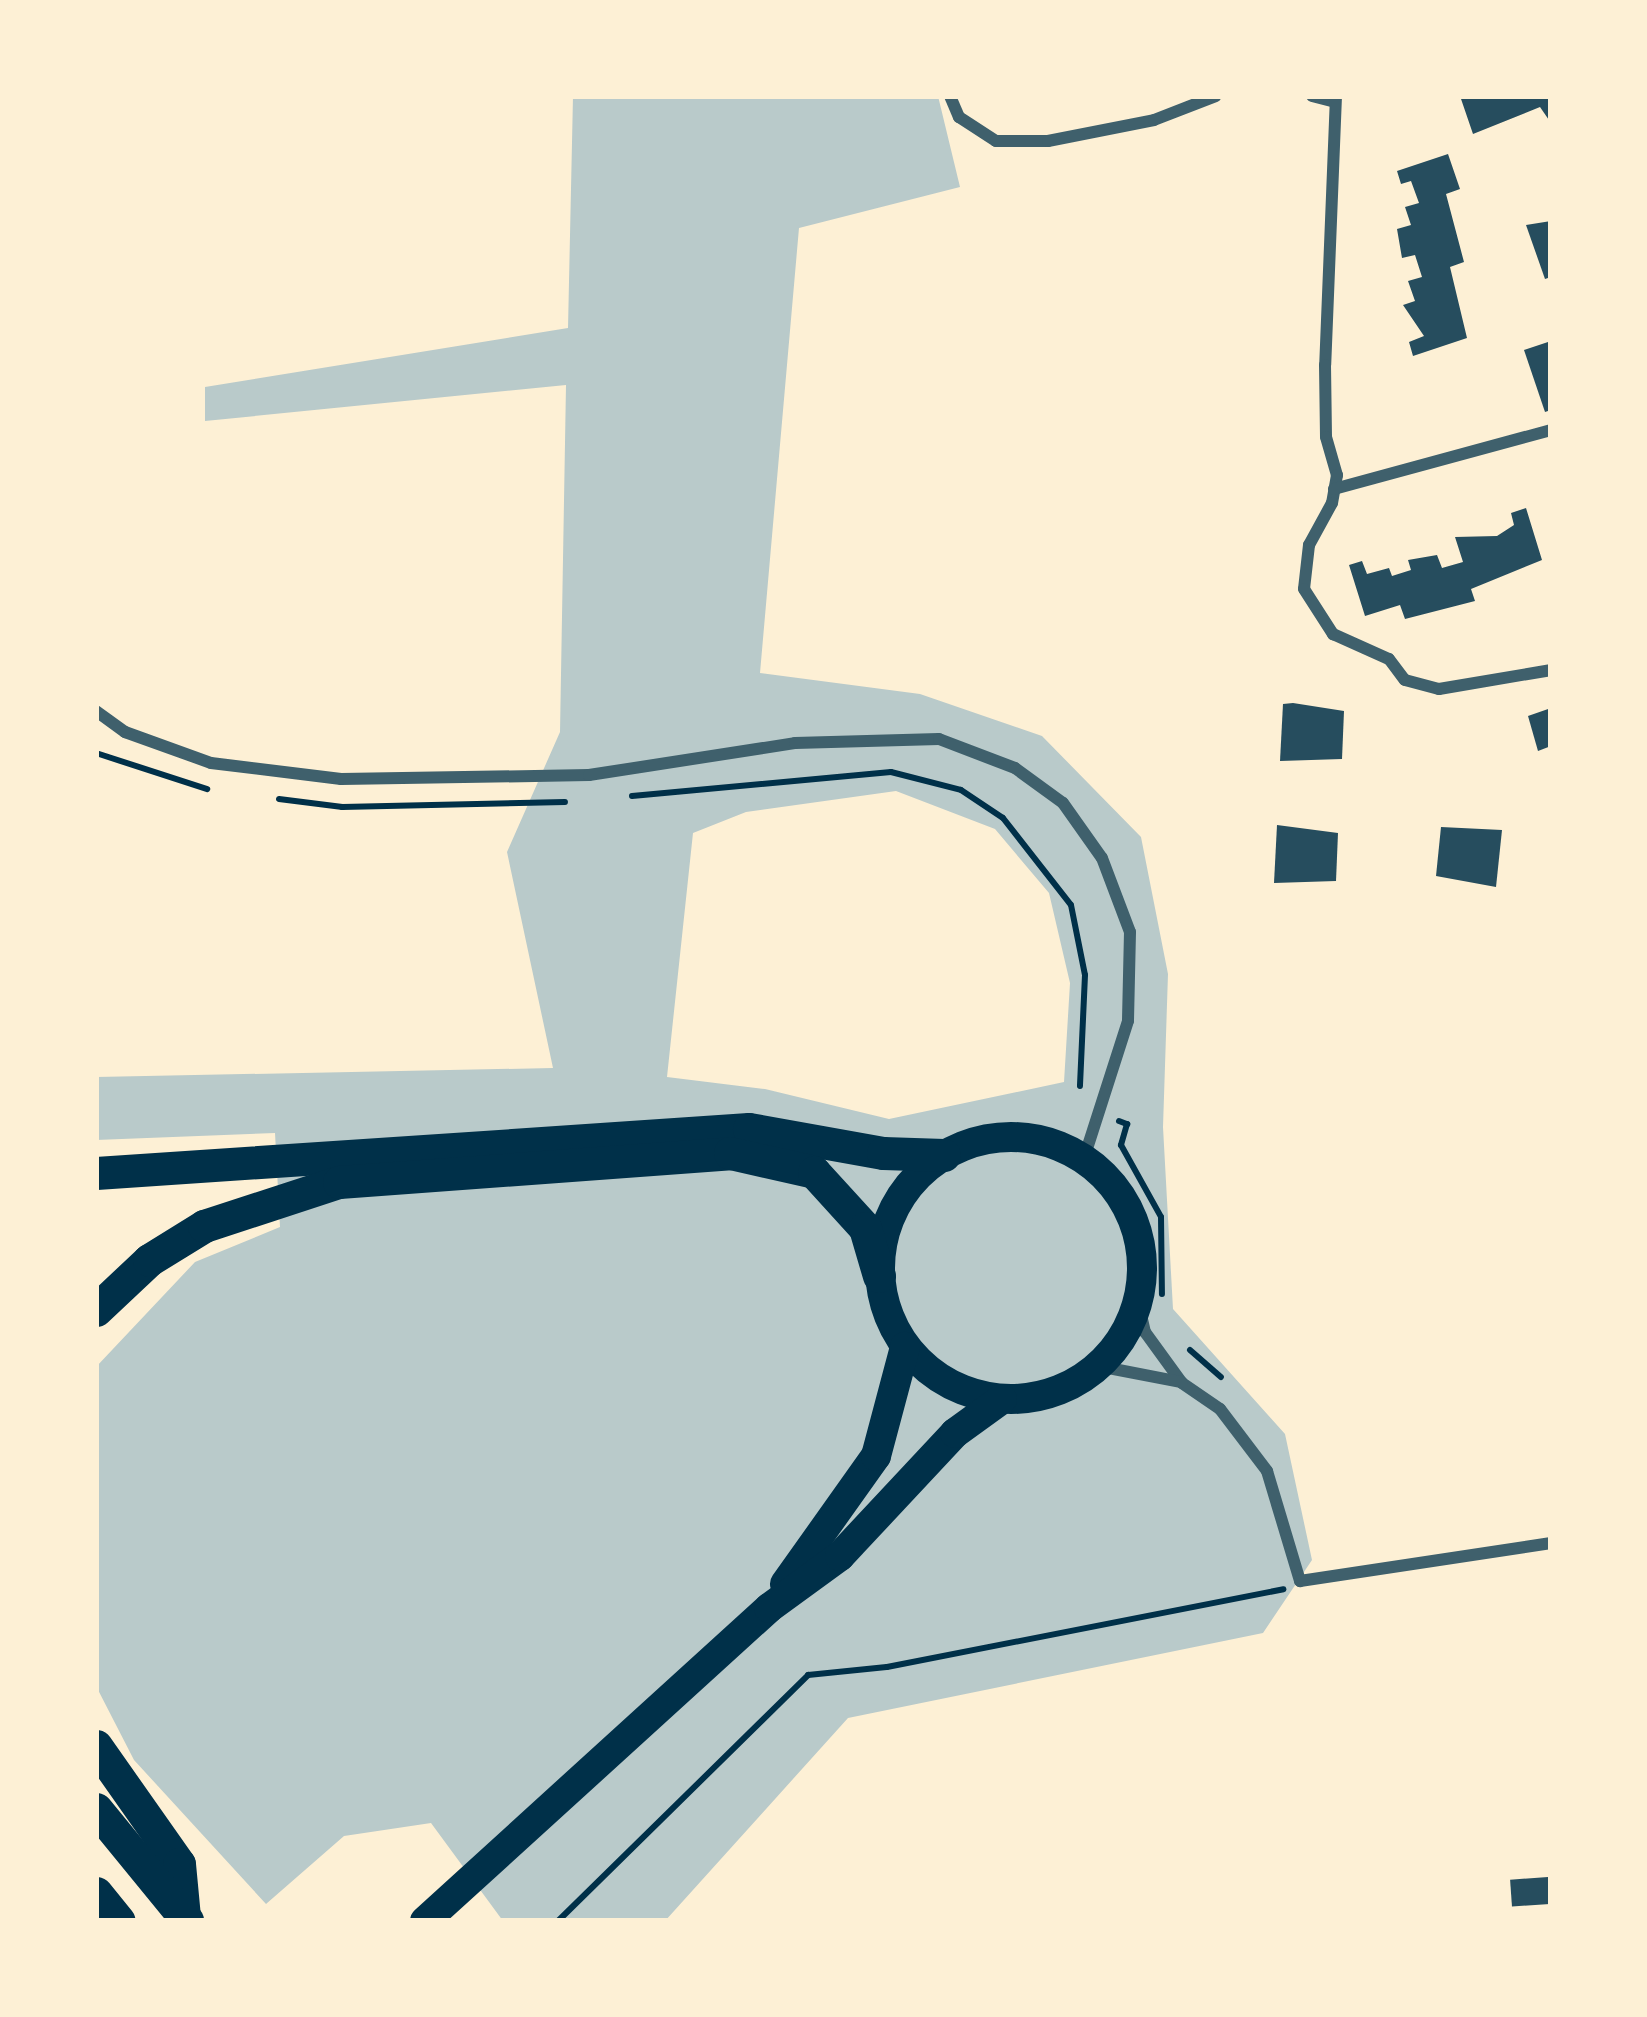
<!DOCTYPE html>
<style>
body{margin:0}
#map{position:relative;width:1647px;height:2017px;overflow:hidden;background:#fdf0d5;font-family:Raleway,sans-serif}
div>[style]{position:absolute}
[style*='--x']{left:calc(var(--x)*1px);top:calc(var(--y)*1px);width:calc(var(--w)*1px);rotate:calc(var(--a)*1deg)}
.green>*{inset:0;background:#b9caca}
.building>*{inset:0;background:#264d5e;transform-origin:0 0}
.path>*{height:6px;margin:-3px;padding:0 3px;transform-origin:3px;border-radius:3px;background:#003049}
.minor>*{height:12px;margin:-6px;padding:0 6px;transform-origin:6px;border-radius:6px;background:#3f606c}
.primary>*{height:30px;margin:-15px;padding:0 15px;transform-origin:15px;border-radius:15px;background:#003049}
.primary>.ring{margin:-15px;padding:0;box-sizing:content-box;background:none;border:30px solid #003049;border-radius:50%}
.trunk>*{height:33px;margin:-16.5px;padding:0 16.5px;transform-origin:16.5px;border-radius:16.5px;background:#003049}
span{translate:-50% -50%;white-space:nowrap;text-align:center;line-height:1.15;-webkit-text-stroke:9px #fdf0d5;paint-order:stroke}
.frame{position:absolute;inset:0;border:99px solid #fdf0d5;pointer-events:none}
</style>
<div id="map">
<div class="green">
<div style="clip-path:polygon(evenodd,573px 96px,938px 96px,960px 187px,799px 228px,760px 673px,920px 694px,1042px 736px,1141px 837px,1168px 974px,1163px 1127px,1173px 1309px,1285px 1434px,1312px 1560px,1263px 1633px,848px 1718px,665px 1921px,503px 1921px,431px 1823px,344px 1836px,266px 1904px,134px 1760px,96px 1686px,96px 1367px,195px 1262px,280px 1227px,275px 1133px,96px 1140px,96px 1077px,553px 1068px,507px 852px,560px 732px,566px 385px,205px 421px,205px 387px,568px 328px,573px 96px,896px 791px,995px 829px,1049px 893px,1070px 983px,1064px 1082px,889px 1119px,765px 1089px,667px 1077px,693px 833px,746px 812px,896px 791px)"></div>
</div>
<div class="building">
<div style="clip-path:polygon(1460px 96px,1551px 96px,1551px 123px,1540px 107px,1473px 134px)"></div>
<div style="clip-path:polygon(1448px 154px,1460px 189px,1446px 194px,1464px 262px,1450px 267px,1467px 338px,1413px 356px,1409px 342px,1424px 336px,1403px 305px,1415px 301px,1408px 281px,1422px 277px,1415px 255px,1402px 258px,1397px 229px,1411px 225px,1405px 207px,1419px 203px,1411px 181px,1401px 184px,1397px 171px)"></div>
<div style="clip-path:polygon(1551px 221px,1551px 277px,1545px 279px,1526px 225px)"></div>
<div style="clip-path:polygon(1551px 341px,1551px 410px,1545px 412px,1524px 350px)"></div>
<div style="clip-path:polygon(1526px 508px,1542px 560px,1471px 589px,1475px 601px,1405px 619px,1400px 605px,1365px 616px,1349px 565px,1362px 561px,1367px 574px,1389px 568px,1392px 576px,1411px 570px,1408px 560px,1437px 555px,1442px 568px,1463px 562px,1455px 537px,1497px 536px,1514px 525px,1511px 513px)"></div>
<div style="clip-path:polygon(1293px 703px,1344px 711px,1342px 759px,1280px 761px,1283px 704px)"></div>
<div style="clip-path:polygon(1551px 708px,1551px 746px,1538px 751px,1528px 716px)"></div>
<div style="clip-path:polygon(1277px 825px,1338px 833px,1336px 881px,1274px 883px)"></div>
<div style="clip-path:polygon(1441px 827px,1502px 830px,1496px 887px,1436px 876px)"></div>
<div style="left:1548px;top:1877px;width:27px;height:38px;rotate:86deg"></div>
</div>
<div class="path">
<div style="--x:96;--y:753;--w:117;--a:18"></div>
<div style="--x:632;--y:796;--w:260;--a:-5.3"></div>
<div style="--x:891;--y:772;--w:72;--a:14.4"></div>
<div style="--x:961;--y:790;--w:50;--a:33.7"></div>
<div style="--x:1003;--y:818;--w:110;--a:52"></div>
<div style="--x:1071;--y:905;--w:71;--a:78.7"></div>
<div style="--x:1085;--y:975;--w:111;--a:92.6"></div>
<div style="--x:279;--y:799;--w:64;--a:7.2"></div>
<div style="--x:342;--y:807;--w:223;--a:-1.3"></div>
<div style="--x:1119;--y:1121;--w:9;--a:21"></div>
<div style="--x:1127;--y:1124;--w:22;--a:106"></div>
<div style="--x:1121;--y:1145;--w:82;--a:60.9"></div>
<div style="--x:1161;--y:1217;--w:77;--a:89.3"></div>
<div style="--x:1190;--y:1350;--w:41;--a:41.1"></div>
<div style="--x:558;--y:1921;--w:351;--a:-44.5"></div>
<div style="--x:808;--y:1675;--w:79;--a:-5.8"></div>
<div style="--x:887;--y:1667;--w:404;--a:-11.1"></div>
</div>
<div class="minor">
<div style="--x:950;--y:96;--w:23;--a:67"></div>
<div style="--x:959;--y:117;--w:44;--a:33"></div>
<div style="--x:996;--y:141;--w:52;--a:0"></div>
<div style="--x:1048;--y:141;--w:108;--a:-11.2"></div>
<div style="--x:1154;--y:120;--w:66;--a:-21.2"></div>
<div style="--x:1312;--y:96;--w:21;--a:14"></div>
<div style="--x:1336;--y:96;--w:269;--a:92.3"></div>
<div style="--x:1325;--y:365;--w:72;--a:89.2"></div>
<div style="--x:1326;--y:437;--w:40;--a:74"></div>
<div style="--x:1337;--y:475;--w:28;--a:100"></div>
<div style="--x:1332;--y:503;--w:48;--a:118.7"></div>
<div style="--x:1309;--y:545;--w:44;--a:96.5"></div>
<div style="--x:1304;--y:589;--w:54;--a:57.2"></div>
<div style="--x:1333;--y:634;--w:61;--a:24.1"></div>
<div style="--x:1389;--y:659;--w:26;--a:53"></div>
<div style="--x:1405;--y:680;--w:35;--a:15"></div>
<div style="--x:1439;--y:689;--w:114;--a:-9.6"></div>
<div style="--x:1334;--y:489;--w:225;--a:-15.2"></div>
<div style="--x:96;--y:711;--w:36;--a:36"></div>
<div style="--x:125;--y:732;--w:91;--a:19.8"></div>
<div style="--x:211;--y:763;--w:131;--a:7"></div>
<div style="--x:341;--y:779;--w:248;--a:-0.9"></div>
<div style="--x:589;--y:775;--w:208;--a:-8.8"></div>
<div style="--x:795;--y:743;--w:144;--a:-1.6"></div>
<div style="--x:939;--y:739;--w:81;--a:20.9"></div>
<div style="--x:1015;--y:768;--w:59;--a:36.1"></div>
<div style="--x:1063;--y:803;--w:67;--a:54.7"></div>
<div style="--x:1102;--y:858;--w:79;--a:69.3"></div>
<div style="--x:1130;--y:932;--w:89;--a:91.3"></div>
<div style="--x:1128;--y:1021;--w:144;--a:107.8"></div>
<div style="--x:1138;--y:1302;--w:31;--a:77"></div>
<div style="--x:1145;--y:1332;--w:63;--a:54"></div>
<div style="--x:1182;--y:1383;--w:46;--a:34.4"></div>
<div style="--x:1220;--y:1409;--w:78;--a:52.8"></div>
<div style="--x:1267;--y:1471;--w:115;--a:73.3"></div>
<div style="--x:1300;--y:1581;--w:254;--a:-8.6"></div>
<div style="--x:1098;--y:1366;--w:85;--a:10.9"></div>
</div>
<div class="primary">
<div class="ring" style="left:880px;top:1137px;width:232px;height:232px"></div>
<div style="--x:785;--y:1584;--w:157;--a:-54.6"></div>
<div style="--x:876;--y:1456;--w:113;--a:-75.1"></div>
<div style="--x:425;--y:1921;--w:465;--a:-42.3"></div>
<div style="--x:769;--y:1608;--w:88;--a:-36.2"></div>
<div style="--x:840;--y:1556;--w:168;--a:-46.9"></div>
<div style="--x:955;--y:1433;--w:58;--a:-35.9"></div>
</div>
<div class="trunk">
<div style="--x:96;--y:1173;--w:654;--a:-3.85"></div>
<div style="--x:749;--y:1129;--w:136;--a:10.2"></div>
<div style="--x:883;--y:1153;--w:61;--a:1.9"></div>
<div style="--x:96;--y:1310;--w:73;--a:-43.3"></div>
<div style="--x:149;--y:1260;--w:65;--a:-31.7"></div>
<div style="--x:204;--y:1226;--w:142;--a:-18.1"></div>
<div style="--x:339;--y:1182;--w:392;--a:-4.2"></div>
<div style="--x:730;--y:1153;--w:86;--a:12.7"></div>
<div style="--x:814;--y:1172;--w:76;--a:47.7"></div>
<div style="--x:865;--y:1228;--w:50;--a:73.7"></div>
<div style="--x:96;--y:1746;--w:144;--a:54.9"></div>
<div style="--x:179;--y:1864;--w:53;--a:84.6"></div>
<div style="--x:96;--y:1809;--w:144;--a:50.7"></div>
<div style="--x:96;--y:1893;--w:36;--a:51"></div>
</div>
<div class="frame"></div>
</div>
